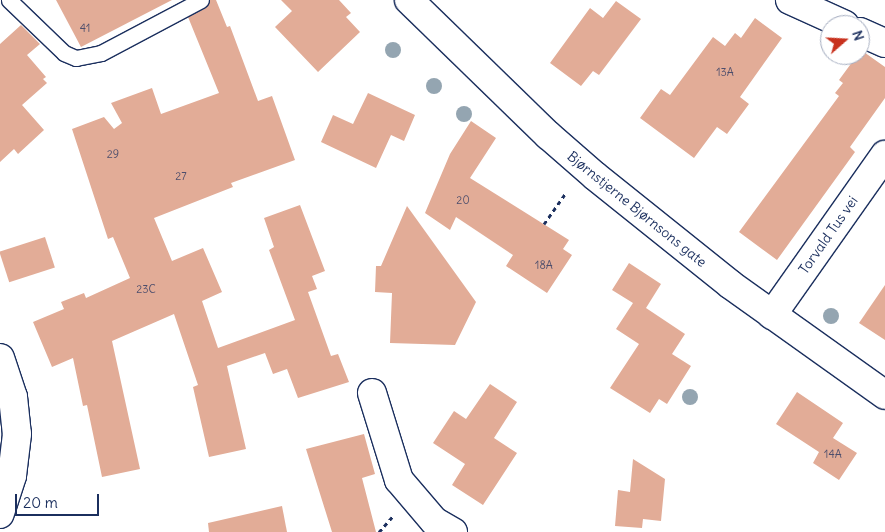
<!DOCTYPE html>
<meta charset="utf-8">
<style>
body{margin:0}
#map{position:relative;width:885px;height:532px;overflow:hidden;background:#fff;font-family:Delius,sans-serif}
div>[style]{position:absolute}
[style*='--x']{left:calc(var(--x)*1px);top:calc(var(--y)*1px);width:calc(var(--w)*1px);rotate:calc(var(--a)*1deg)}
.building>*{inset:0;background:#e2ac97;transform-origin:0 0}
.path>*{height:3px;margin-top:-1.5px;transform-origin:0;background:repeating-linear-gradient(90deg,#1b2f5e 0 4px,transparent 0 8px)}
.roads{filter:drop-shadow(1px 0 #1b2f5e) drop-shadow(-1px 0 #1b2f5e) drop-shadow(0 1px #1b2f5e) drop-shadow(0 -1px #1b2f5e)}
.lane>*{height:15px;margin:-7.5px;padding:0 7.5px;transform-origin:7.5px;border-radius:7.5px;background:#fff}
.street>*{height:28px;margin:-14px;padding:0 14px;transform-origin:14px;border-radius:14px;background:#fff}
.secondary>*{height:28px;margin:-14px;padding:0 14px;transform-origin:14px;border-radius:14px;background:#fff}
.trees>*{width:16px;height:16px;margin:-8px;border-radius:50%;background:#94a5b1}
span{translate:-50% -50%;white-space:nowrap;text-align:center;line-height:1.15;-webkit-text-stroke:5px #fff;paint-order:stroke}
.number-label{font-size:11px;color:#4d4e6c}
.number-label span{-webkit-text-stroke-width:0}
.street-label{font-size:14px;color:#1b2f5e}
.north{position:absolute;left:820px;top:15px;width:50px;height:50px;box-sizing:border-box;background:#fff;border:1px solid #a4acbf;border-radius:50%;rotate:71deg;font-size:14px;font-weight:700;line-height:20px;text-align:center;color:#1b2f5e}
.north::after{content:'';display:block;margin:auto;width:18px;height:22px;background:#c8321e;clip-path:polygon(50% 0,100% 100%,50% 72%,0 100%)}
.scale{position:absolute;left:15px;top:494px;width:84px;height:22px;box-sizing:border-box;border:2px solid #1b2f5e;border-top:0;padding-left:6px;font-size:15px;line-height:18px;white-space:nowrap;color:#1b2f5e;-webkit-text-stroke:4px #fff;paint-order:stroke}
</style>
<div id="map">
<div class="building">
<div style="clip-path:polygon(56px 0,172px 0,81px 47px)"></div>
<div style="clip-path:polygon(210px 0,216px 0,227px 27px,230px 26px,258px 101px,272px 96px,295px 160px,231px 183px,233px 187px,154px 218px,172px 261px,203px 248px,222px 292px,202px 301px,218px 348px,295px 320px,269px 250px,274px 247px,264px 218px,300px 205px,325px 271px,312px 276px,317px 289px,308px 292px,331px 356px,338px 354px,349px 382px,298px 398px,287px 369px,273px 374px,265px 353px,227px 366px,246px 449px,209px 457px,193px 387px,198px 385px,174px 314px,112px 341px,140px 469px,102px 477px,87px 405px,83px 406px,73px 358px,52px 367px,33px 322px,64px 309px,61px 302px,84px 293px,86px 298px,130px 278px,113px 237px,108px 239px,72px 129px,104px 117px,114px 129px,122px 123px,111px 103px,152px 88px,161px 114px,219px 93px,188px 17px,206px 8px)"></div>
<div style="clip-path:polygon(281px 0,339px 0,351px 13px,346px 17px,360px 32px,318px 72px,275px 27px,292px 11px)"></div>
<div style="clip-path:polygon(616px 1px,641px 19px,599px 75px,593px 71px,581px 86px,550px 63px,590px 8px,603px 18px)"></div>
<div style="clip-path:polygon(755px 18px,782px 38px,740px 97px,749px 104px,727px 134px,717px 127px,694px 158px,640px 118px,661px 89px,670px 95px,713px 37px,725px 46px,735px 33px,741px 38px)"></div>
<div style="clip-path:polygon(21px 25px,40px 44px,27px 55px,46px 77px,43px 79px,47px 83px,22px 105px,44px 130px,18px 154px,14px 149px,0 162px,0 44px)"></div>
<div style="clip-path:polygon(861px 50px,885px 67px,885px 98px,850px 147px,855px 152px,777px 260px,739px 232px,839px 96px,835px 93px,843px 83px,839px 80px)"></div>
<div style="clip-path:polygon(368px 93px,415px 115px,404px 141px,391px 135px,376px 168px,321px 142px,333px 115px,353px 124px)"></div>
<div style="clip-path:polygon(471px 121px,496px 138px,470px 178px,569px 240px,563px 249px,572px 255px,547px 293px,506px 266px,513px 255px,456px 217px,450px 230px,425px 213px,450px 154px)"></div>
<div style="clip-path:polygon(407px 206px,476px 302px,455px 345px,390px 343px,392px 293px,375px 292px,376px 266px,381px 266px)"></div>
<div style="left:45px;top:237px;width:32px;height:48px;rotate:72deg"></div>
<div style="clip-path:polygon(629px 263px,661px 284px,646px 308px,685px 334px,672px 354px,691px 366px,667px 404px,659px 399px,650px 413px,610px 388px,639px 344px,616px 329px,633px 303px,612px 290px)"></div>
<div style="clip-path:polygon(885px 285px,885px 340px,859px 323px)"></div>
<div style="clip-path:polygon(490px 384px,517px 402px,494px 438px,517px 453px,483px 505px,452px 485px,465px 464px,433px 443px,454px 411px,466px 419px)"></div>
<div style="clip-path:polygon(797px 392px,843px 423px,833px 438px,857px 453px,839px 480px,813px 463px,819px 452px,776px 424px)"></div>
<div style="clip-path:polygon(364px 434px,375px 474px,362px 478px,376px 532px,332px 532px,306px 449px)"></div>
<div style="clip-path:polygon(633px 459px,665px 479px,661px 521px,643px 519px,642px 528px,615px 526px,618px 490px,630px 492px)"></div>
<div style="clip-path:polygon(282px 506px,287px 532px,209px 532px,208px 523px)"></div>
</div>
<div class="path">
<div style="--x:544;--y:224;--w:39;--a:-55"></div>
<div style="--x:379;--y:532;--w:21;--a:-49"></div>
</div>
<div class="roads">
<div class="lane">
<div style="--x:9;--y:0;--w:76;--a:43.9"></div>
<div style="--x:64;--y:53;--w:13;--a:23"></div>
<div style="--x:76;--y:58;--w:25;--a:-11"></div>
<div style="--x:101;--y:53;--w:113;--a:-27.9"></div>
</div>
<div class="street">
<div style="--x:790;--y:0;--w:60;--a:24.4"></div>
<div style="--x:860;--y:32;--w:27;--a:24"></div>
<div style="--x:772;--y:315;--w:196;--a:-54.8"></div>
<div style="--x:0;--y:358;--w:41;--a:71.6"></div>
<div style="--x:13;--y:397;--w:37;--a:84"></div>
<div style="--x:17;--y:434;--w:42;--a:96.8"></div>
<div style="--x:12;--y:476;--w:40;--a:108"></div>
<div style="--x:372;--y:393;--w:91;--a:72.8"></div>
<div style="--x:399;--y:480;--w:54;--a:49.5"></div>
<div style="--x:434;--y:521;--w:22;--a:30"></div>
</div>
<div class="secondary">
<div style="--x:409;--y:0;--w:194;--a:44.2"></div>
<div style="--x:548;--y:135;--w:62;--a:41.1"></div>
<div style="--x:595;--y:176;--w:174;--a:38.7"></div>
<div style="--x:731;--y:285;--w:189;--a:35.5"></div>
</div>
</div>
<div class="trees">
<div style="left:393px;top:50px"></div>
<div style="left:434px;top:86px"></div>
<div style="left:464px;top:114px"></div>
<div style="left:831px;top:316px"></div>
<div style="left:690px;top:397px"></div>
</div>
<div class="number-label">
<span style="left:85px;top:28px">41</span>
<span style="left:725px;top:72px">13A</span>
<span style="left:113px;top:154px">29</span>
<span style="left:181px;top:176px">27</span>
<span style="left:463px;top:200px">20</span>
<span style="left:544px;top:265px">18A</span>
<span style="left:146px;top:289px">23C</span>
<span style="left:833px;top:454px">14A</span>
</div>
<div class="street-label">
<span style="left:637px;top:209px;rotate:39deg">Bjørnstjerne Bjørnsons gate</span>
<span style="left:828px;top:235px;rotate:-55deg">Torvald Tus vei</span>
</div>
<div class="north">N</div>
<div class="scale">20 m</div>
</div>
